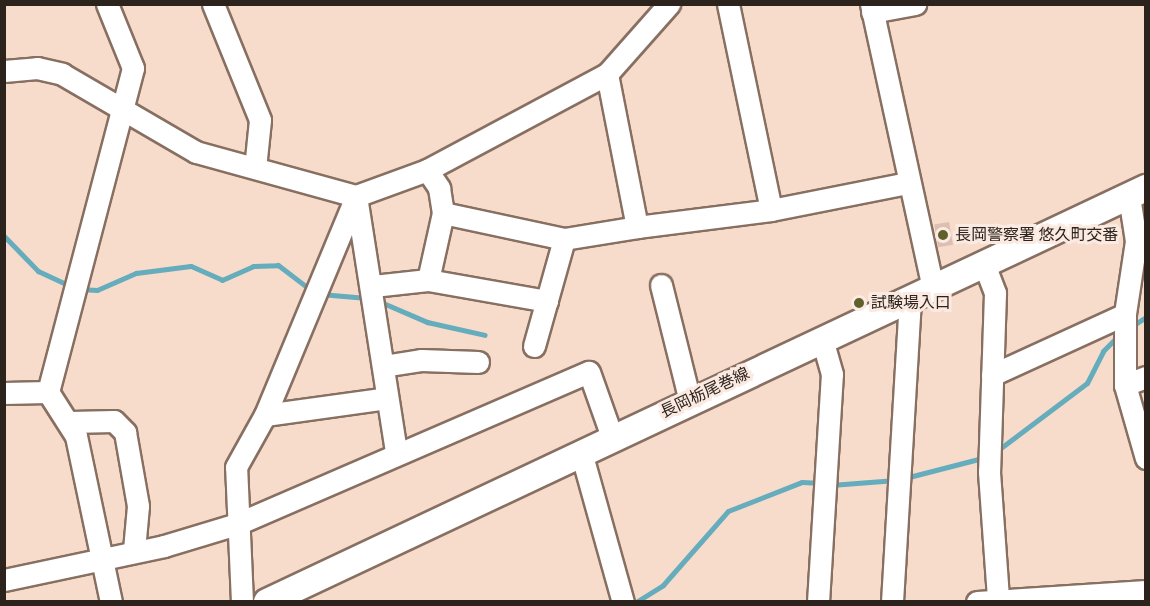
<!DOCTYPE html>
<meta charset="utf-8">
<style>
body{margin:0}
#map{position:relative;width:1150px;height:606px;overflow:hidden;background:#f7dbcb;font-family:Signika,"Noto Sans JP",sans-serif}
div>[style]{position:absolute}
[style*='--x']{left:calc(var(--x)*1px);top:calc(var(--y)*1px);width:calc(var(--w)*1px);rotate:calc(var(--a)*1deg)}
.stream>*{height:5px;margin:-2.5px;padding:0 2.5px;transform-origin:2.5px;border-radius:2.5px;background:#65acbc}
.building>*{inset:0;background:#dbbfb1;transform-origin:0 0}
.roads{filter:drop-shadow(2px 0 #876f61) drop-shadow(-2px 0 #876f61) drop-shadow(0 2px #876f61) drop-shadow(0 -2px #876f61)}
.minor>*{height:21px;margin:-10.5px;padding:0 10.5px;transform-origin:10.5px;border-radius:10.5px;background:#fff}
.major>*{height:26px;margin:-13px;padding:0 13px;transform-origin:13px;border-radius:13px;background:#fff}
.dots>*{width:16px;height:16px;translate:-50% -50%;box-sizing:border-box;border:3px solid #fbeae1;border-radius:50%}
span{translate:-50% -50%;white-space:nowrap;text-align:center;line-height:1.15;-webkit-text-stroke:6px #fbeae1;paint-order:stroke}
.poi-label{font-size:16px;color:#2d231d}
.left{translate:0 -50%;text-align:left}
.street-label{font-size:16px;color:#2d231d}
.frame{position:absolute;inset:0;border:6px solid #2d231d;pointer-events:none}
</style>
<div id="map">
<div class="stream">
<div style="--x:4;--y:236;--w:49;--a:45.8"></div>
<div style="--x:38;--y:271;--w:35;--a:25"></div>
<div style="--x:79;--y:289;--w:18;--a:3"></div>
<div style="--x:97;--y:290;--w:43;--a:-23.6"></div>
<div style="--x:136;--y:273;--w:55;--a:-7.3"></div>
<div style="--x:191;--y:266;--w:34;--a:24"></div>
<div style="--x:222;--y:280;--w:34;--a:-24"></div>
<div style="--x:253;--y:266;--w:25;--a:-2"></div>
<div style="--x:278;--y:265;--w:43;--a:37.4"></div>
<div style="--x:320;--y:294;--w:47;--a:4.9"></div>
<div style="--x:376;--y:300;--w:56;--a:23.3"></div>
<div style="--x:427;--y:322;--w:59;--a:12.6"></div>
<div style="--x:1129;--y:328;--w:20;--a:-33"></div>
<div style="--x:994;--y:453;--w:116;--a:-37"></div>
<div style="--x:1087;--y:383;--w:36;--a:-63"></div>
<div style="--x:1103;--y:351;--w:23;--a:-45"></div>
<div style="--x:905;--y:478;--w:84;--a:-14.5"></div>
<div style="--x:831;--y:485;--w:65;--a:-4.4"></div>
<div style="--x:636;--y:602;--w:32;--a:-32"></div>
<div style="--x:663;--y:585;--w:98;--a:-48.7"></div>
<div style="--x:728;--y:511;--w:79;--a:-21.4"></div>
<div style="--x:802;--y:482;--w:20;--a:3"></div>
</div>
<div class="building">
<div style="left:949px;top:222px;width:23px;height:15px;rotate:80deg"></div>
</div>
<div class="roads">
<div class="minor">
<div style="--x:213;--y:4;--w:125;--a:67.9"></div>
<div style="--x:260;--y:120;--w:48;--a:95.9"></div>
<div style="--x:728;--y:4;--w:210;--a:78.2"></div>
<div style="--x:871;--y:4;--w:291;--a:77.7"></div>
<div style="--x:872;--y:12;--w:44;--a:-10.5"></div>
<div style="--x:4;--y:71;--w:33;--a:-5"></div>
<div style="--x:37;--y:68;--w:26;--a:13"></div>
<div style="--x:62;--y:74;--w:155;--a:30.2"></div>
<div style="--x:196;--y:152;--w:166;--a:15.4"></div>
<div style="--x:356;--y:196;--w:258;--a:81.1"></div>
<div style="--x:607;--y:74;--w:156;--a:78.9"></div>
<div style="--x:637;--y:227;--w:135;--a:-7.2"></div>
<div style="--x:771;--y:210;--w:139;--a:-11.2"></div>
<div style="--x:427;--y:170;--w:22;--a:56"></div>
<div style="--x:439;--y:188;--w:25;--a:81"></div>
<div style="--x:1129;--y:196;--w:46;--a:81.2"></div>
<div style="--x:1136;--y:241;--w:74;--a:98.6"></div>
<div style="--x:1125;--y:314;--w:71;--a:90"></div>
<div style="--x:1125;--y:385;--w:76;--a:74"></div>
<div style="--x:984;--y:264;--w:31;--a:69"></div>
<div style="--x:995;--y:293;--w:179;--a:91.9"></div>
<div style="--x:989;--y:472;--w:127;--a:85.9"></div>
<div style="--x:428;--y:280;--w:69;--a:-77.4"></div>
<div style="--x:443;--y:213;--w:124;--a:12.1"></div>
<div style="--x:564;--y:239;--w:74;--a:-9.3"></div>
<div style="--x:661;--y:285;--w:120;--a:76"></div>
<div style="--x:373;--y:286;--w:55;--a:-6.2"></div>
<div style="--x:428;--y:280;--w:121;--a:10"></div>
<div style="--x:534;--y:346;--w:111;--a:-74.3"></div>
<div style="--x:383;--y:366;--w:38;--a:-9"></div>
<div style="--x:421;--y:360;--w:57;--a:2"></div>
<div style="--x:992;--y:375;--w:146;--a:-24.6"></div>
<div style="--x:1125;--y:385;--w:22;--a:-21"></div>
<div style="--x:48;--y:392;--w:335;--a:-75.3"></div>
<div style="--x:133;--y:68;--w:69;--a:-112.1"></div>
<div style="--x:48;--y:392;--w:52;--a:57.5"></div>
<div style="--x:76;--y:436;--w:170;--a:78.1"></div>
<div style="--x:4;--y:393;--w:44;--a:-1.3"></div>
<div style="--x:265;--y:415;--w:123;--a:-7.9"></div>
<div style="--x:70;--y:422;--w:44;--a:-1.3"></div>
<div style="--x:114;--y:421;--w:16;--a:45"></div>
<div style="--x:125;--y:432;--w:75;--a:80"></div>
<div style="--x:138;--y:506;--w:44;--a:95.2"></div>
<div style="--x:581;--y:452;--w:156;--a:74.4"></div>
<div style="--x:4;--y:580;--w:164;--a:-12"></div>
<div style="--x:164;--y:546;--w:76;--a:-16.8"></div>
<div style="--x:237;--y:524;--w:383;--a:-23.4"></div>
<div style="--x:589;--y:372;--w:69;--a:70.5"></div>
<div style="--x:242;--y:602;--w:135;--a:-92.5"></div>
<div style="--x:236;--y:467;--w:60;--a:-60.9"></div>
<div style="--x:265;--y:415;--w:237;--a:-67.4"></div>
<div style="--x:356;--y:196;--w:76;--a:-20.1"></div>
<div style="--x:427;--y:170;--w:204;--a:-28.1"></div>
<div style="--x:607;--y:74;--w:94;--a:-48.5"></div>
<div style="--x:818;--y:602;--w:228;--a:-86.5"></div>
<div style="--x:832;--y:374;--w:37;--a:-106"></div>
<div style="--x:892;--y:602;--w:306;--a:-86.6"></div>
<div style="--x:977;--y:602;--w:169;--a:-3.7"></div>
</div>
<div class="major">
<div style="--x:267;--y:602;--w:972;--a:-25.22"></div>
</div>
</div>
<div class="dots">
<div style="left:943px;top:235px;background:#615f2c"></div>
<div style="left:859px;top:303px;background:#615f2c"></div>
</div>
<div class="poi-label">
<span class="left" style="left:955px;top:235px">長岡警察署 悠久町交番</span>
<span class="left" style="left:871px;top:303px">試験場入口</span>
</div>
<div class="street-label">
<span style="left:705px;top:393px;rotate:-25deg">長岡栃尾巻線</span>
</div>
<div class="frame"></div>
</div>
